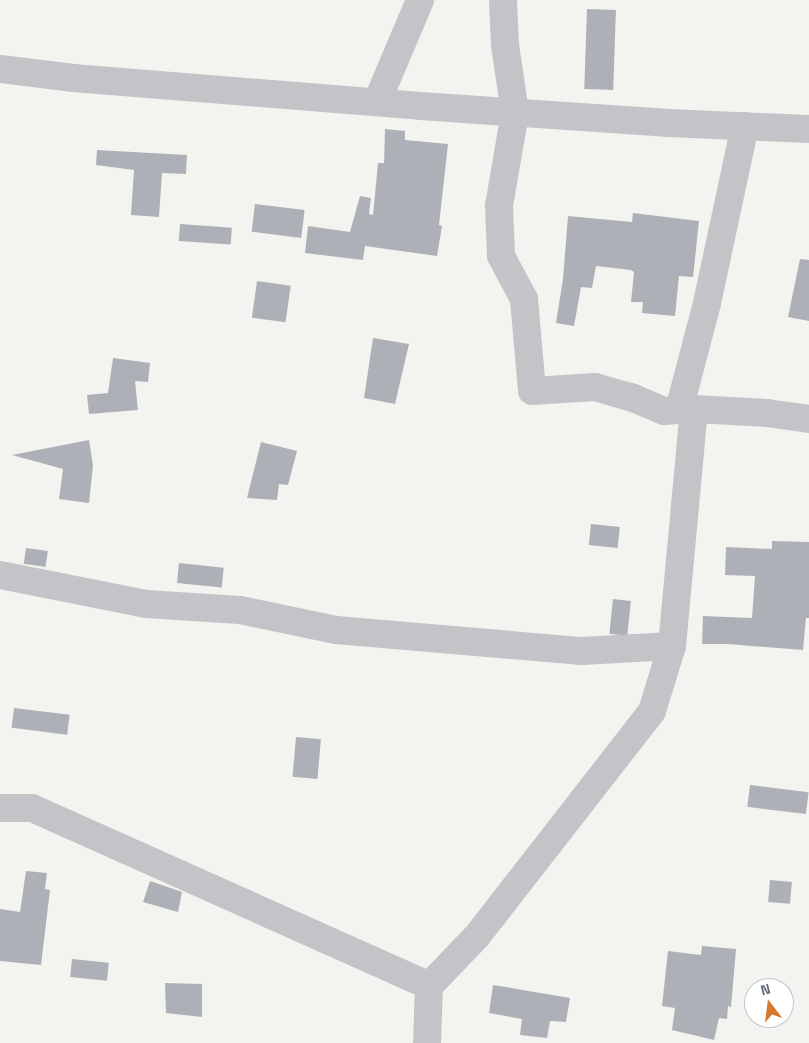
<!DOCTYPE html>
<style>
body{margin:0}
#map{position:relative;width:809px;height:1043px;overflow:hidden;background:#f3f4f0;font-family:"Space Grotesk",sans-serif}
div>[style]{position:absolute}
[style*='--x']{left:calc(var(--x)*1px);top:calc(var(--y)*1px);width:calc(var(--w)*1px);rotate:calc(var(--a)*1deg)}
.building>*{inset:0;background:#adb1b7;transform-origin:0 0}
.minor>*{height:28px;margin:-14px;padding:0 14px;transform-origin:14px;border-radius:14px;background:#c2c4c8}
span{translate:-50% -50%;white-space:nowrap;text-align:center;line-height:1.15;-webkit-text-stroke:5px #fff;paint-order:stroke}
.north{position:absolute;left:744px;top:978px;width:50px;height:50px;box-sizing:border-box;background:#fff;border:1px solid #c1c5cc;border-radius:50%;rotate:345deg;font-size:14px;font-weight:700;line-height:20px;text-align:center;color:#656e7f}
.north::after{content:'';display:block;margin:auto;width:18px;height:22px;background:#d6792e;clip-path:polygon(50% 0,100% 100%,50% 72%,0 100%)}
</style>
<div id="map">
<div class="building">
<div style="left:587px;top:9px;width:29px;height:80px;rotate:2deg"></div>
<div style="clip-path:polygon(385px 129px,405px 131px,405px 140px,448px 144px,439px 225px,442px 226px,437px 256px,365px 246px,363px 260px,305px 253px,308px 226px,350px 232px,360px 196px,371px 198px,369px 214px,373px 215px,378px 163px,384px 163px)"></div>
<div style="clip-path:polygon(97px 150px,187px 155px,186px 174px,162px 173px,159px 217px,131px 215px,134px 170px,96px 165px)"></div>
<div style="left:255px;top:204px;width:50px;height:28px;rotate:7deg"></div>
<div style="clip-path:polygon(633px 213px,699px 221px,693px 277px,679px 276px,675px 316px,642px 313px,643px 302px,631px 302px,634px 272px,631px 270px,596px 266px,592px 288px,581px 287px,574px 326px,556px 323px,563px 279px,568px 216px,632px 222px)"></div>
<div style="left:180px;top:224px;width:52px;height:17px;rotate:4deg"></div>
<div style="clip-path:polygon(800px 259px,809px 260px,809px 321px,788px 317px)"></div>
<div style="left:257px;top:281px;width:34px;height:37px;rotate:8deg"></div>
<div style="clip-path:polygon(373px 338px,409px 344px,395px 404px,364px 398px)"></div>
<div style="clip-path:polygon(113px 358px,150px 363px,148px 382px,135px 381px,138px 410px,89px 414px,87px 395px,108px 393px)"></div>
<div style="clip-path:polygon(89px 440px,93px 466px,89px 503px,59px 499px,63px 469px,12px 455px)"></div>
<div style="clip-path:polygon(261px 442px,297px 451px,288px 485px,279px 484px,277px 500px,247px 498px)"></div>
<div style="left:591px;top:524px;width:29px;height:21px;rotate:6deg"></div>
<div style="clip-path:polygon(772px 541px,809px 542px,809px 618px,806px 618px,803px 650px,727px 644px,702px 644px,703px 616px,752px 618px,755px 576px,725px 575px,726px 547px,772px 549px)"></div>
<div style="left:26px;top:548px;width:22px;height:16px;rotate:8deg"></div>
<div style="left:179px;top:563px;width:45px;height:20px;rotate:6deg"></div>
<div style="left:613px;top:599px;width:18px;height:35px;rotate:6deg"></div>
<div style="left:14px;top:708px;width:56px;height:20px;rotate:7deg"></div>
<div style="left:296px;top:737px;width:25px;height:40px;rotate:5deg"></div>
<div style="left:750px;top:785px;width:59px;height:22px;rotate:7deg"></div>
<div style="clip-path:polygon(26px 871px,47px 873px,45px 889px,50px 890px,41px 965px,0 961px,0 909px,20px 912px)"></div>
<div style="left:770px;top:880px;width:22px;height:22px;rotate:5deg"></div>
<div style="clip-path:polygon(150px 881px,182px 892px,178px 912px,143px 902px)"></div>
<div style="clip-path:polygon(702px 946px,736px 949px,731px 1007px,728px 1006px,727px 1019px,719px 1018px,714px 1040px,672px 1030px,675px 1008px,662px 1006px,668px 951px,701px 955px)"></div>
<div style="left:72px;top:959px;width:37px;height:18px;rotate:6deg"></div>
<div style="clip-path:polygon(165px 983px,202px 984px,202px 1017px,166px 1013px)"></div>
<div style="clip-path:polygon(493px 985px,570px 998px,566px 1022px,550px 1021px,547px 1038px,520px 1035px,522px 1019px,489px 1013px)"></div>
</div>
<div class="minor">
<div style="--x:503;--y:0;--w:45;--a:87.5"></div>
<div style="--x:505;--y:45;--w:69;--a:81.6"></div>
<div style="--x:515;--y:113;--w:94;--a:99.8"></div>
<div style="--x:499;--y:206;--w:50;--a:87.7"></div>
<div style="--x:501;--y:256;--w:49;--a:61.9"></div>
<div style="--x:524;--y:299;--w:92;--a:85"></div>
<div style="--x:532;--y:391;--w:63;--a:-3.6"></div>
<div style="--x:595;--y:387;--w:37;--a:16"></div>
<div style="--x:631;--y:397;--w:36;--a:23"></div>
<div style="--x:664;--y:411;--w:30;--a:-4"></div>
<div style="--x:0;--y:69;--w:74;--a:7"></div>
<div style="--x:73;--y:78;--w:348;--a:4.6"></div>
<div style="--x:420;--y:106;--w:250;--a:3.9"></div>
<div style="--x:669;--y:123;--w:140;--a:2.5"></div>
<div style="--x:377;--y:102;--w:111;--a:-67.1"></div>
<div style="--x:679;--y:410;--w:111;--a:-75.3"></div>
<div style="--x:707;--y:303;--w:181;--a:-77.9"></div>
<div style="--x:0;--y:575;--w:149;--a:11.2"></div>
<div style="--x:146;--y:604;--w:94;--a:3.7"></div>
<div style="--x:240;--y:610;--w:98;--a:11.8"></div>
<div style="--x:336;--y:630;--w:247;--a:4.9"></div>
<div style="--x:582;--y:651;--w:90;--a:-3.2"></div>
<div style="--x:0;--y:808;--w:32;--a:0"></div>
<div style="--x:32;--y:808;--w:435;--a:24.1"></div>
<div style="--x:427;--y:1043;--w:57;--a:-88"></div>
<div style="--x:429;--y:986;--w:69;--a:-46.2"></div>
<div style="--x:477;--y:936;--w:285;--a:-52.1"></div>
<div style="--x:652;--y:711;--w:68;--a:-72.9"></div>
<div style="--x:672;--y:646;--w:238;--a:-84.7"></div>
<div style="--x:694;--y:409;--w:73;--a:3.1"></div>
<div style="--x:767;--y:413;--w:42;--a:8.1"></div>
</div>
<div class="north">N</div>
</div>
